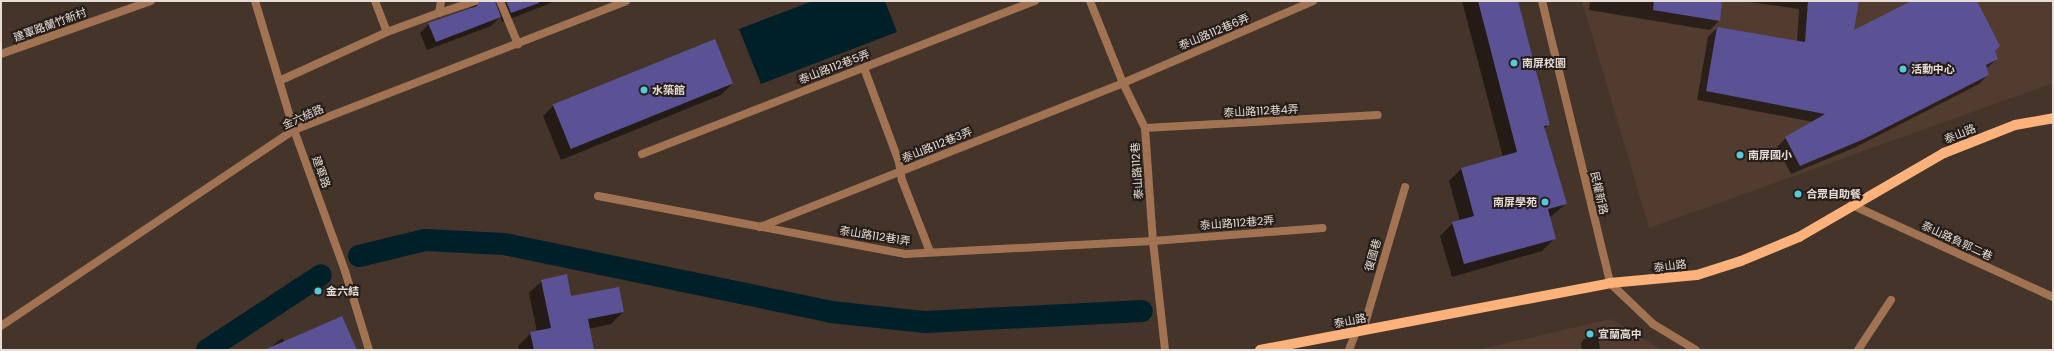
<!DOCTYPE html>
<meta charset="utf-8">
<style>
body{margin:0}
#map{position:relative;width:2054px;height:351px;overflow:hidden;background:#44342a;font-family:Poppins,"Noto Sans TC",sans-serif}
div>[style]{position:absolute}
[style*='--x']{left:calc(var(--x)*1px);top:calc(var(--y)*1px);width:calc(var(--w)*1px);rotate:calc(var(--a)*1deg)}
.built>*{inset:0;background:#523c2f}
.water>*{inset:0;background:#002029}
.shadow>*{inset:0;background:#0007}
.canal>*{height:22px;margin:-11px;padding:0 11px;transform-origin:11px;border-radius:11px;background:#002029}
.building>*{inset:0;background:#5a5295;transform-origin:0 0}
.service>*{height:8px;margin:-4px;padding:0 4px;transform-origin:4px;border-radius:4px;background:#a17353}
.minor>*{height:8px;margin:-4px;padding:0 4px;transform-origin:4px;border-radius:4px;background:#a17353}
.primary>*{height:10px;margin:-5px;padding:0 5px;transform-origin:5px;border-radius:5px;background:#fdb27c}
.dots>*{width:11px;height:11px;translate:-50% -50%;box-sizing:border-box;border:2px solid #251d19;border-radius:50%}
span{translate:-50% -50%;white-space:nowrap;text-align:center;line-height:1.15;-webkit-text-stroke:4px #251d19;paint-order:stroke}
.street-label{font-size:11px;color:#e7ddd7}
.poi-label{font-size:11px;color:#e7ddd7;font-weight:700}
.left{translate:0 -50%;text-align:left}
.right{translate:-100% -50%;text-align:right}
.frame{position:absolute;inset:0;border:2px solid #e7ddd7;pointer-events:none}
</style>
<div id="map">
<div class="built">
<div style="clip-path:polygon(1582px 1px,2053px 1px,2053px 83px,1649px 228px)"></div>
<div style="clip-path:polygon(1611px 319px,1662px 350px,1476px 350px)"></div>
</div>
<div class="water">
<div style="clip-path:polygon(813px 1px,885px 1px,897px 32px,761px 84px,739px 29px)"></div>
</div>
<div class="shadow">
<div style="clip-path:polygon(469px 1px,556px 1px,502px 22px,500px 17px,491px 26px,427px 50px,420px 33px,429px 24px,473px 9px,465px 5px)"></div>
<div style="clip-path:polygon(1462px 1px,1517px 1px,1549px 124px,1544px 129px,1566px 204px,1549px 218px,1555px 238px,1542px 251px,1452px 277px,1440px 236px,1453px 223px,1460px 221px,1449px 181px,1461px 169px,1503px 157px)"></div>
<div style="clip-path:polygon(1590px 1px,1721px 1px,1719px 21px,1710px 30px,1589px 10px)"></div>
<div style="clip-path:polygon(1743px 1px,1858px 1px,1853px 32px,1913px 1px,1976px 1px,1997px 59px,1986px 69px,1988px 75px,1979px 84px,1854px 148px,1791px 174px,1777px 147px,1786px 138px,1813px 122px,1697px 100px,1708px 37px,1717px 28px,1797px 42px,1799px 9px)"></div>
<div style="clip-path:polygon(732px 84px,721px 95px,561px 160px,543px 116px,554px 105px)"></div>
<div style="clip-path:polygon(542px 281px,570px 297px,623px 312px,611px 324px,588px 329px,592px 350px,519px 350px,518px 346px,531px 333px,537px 332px,529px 293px)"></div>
<div style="clip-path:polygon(1598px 336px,1600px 350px,1582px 350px,1581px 343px,1584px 339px)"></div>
<div style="clip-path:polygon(282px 338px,285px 342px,356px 350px,267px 350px)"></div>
</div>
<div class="canal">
<div style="--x:359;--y:256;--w:68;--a:-13.6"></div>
<div style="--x:425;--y:240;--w:79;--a:2.9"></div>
<div style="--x:504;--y:244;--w:334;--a:11.7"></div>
<div style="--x:831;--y:312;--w:95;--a:6.1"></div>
<div style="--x:925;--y:322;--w:217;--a:-2.9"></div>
<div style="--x:207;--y:350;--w:136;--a:-33.3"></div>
</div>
<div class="building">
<div style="clip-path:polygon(480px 1px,495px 1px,501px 17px,436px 42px,428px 23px,477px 6px)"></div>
<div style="clip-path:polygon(506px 1px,539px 1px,539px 3px,511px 13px)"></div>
<div style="clip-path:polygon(1478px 1px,1518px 1px,1550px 125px,1544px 126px,1567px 204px,1548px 209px,1556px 239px,1464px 264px,1452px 222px,1474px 216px,1461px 168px,1517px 152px)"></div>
<div style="clip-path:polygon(1654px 1px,1722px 1px,1720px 21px,1653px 10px)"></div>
<div style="clip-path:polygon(1808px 1px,1859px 1px,1854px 30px,1911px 1px,1977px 1px,2000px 46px,1995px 51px,1998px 59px,1986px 65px,1989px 75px,1864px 139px,1800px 166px,1785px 137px,1825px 114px,1706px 91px,1717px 27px,1805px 42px)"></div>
<div style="left:715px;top:39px;width:48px;height:175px;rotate:68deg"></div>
<div style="clip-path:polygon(567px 274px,571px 296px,619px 287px,624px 312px,588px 319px,594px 350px,534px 350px,530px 332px,551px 328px,541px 280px)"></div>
<div style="clip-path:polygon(342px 316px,357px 350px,264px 350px)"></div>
</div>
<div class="service">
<div style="--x:375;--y:1;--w:33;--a:69"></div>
<div style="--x:387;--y:32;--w:55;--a:-20.1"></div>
<div style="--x:441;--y:1;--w:12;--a:99"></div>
<div style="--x:439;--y:13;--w:38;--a:-18"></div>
<div style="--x:500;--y:1;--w:47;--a:67.3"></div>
<div style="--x:1090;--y:1;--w:88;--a:68.1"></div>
<div style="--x:1123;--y:83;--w:50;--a:63.9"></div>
<div style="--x:1145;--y:128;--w:113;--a:86"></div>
<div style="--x:1153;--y:241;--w:110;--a:83.7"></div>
<div style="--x:1;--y:54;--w:159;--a:-19.5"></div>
<div style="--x:864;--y:68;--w:100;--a:69.6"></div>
<div style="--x:899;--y:162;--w:18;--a:81"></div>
<div style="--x:902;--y:180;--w:77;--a:68.7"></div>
<div style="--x:279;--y:81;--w:119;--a:-24.4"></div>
<div style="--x:1145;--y:128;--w:233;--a:-3.2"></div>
<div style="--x:642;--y:154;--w:422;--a:-21.3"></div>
<div style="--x:598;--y:196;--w:312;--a:10.7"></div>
<div style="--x:905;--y:254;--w:248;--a:-3"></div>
<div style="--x:1153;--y:241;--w:170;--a:-4.4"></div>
<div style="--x:1852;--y:205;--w:221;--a:24.6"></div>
<div style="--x:760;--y:227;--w:391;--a:-21.6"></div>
<div style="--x:1123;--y:83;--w:207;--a:-23.3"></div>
<div style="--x:1363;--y:330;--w:149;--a:-73.6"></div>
<div style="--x:1349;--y:350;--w:19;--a:-69"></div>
<div style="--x:1858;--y:350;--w:60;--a:-56.6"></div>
</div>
<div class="minor">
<div style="--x:255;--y:1;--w:135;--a:73.2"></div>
<div style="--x:294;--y:130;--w:150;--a:70.1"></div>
<div style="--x:345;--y:271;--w:83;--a:73.1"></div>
<div style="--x:1542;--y:1;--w:290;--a:76.4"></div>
<div style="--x:1610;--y:283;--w:59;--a:43.6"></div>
<div style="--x:1653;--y:324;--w:50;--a:31.2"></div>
<div style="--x:1;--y:326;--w:353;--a:-33.8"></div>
<div style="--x:294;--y:130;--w:356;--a:-21.2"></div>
</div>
<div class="primary">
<div style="--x:1260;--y:350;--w:356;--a:-10.8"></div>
<div style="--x:1610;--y:283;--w:87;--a:-5.3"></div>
<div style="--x:1697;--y:275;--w:46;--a:-17.7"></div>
<div style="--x:1741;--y:261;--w:63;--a:-22.5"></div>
<div style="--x:1799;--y:237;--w:168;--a:-30.1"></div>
<div style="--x:1944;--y:153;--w:76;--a:-21.5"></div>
<div style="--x:2015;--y:125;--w:39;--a:-10"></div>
</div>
<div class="dots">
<div style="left:1514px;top:63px;background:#53cbdb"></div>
<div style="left:1903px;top:69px;background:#53cbdb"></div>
<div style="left:644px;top:90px;background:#53cbdb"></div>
<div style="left:1740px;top:155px;background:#53cbdb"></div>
<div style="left:1798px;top:194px;background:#53cbdb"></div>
<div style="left:1545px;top:202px;background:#53cbdb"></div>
<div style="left:318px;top:291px;background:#53cbdb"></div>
<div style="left:1590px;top:334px;background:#53cbdb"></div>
</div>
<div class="street-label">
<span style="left:50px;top:25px;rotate:-20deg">建軍路蘭竹新村</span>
<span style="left:1214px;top:32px;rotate:-23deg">泰山路112巷6弄</span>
<span style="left:834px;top:67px;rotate:-21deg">泰山路112巷5弄</span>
<span style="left:1261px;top:111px;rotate:-3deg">泰山路112巷4弄</span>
<span style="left:303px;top:117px;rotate:-24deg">金六結路</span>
<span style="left:1960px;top:134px;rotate:-22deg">泰山路</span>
<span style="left:937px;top:145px;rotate:-22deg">泰山路112巷3弄</span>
<span style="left:1137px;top:171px;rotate:-94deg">泰山路112巷</span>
<span style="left:321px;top:172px;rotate:70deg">建軍路</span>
<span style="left:1599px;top:193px;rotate:77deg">民權新路</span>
<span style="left:1237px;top:223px;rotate:-4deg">泰山路112巷2弄</span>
<span style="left:875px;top:236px;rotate:9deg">泰山路112巷1弄</span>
<span style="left:1957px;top:241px;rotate:25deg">泰山路負郭二巷</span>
<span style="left:1373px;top:255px;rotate:-74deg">復國巷</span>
<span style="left:1670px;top:266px;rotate:-7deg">泰山路</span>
<span style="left:1350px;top:321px;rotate:-11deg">泰山路</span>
</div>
<div class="poi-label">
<span class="left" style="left:1522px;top:63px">南屏校園</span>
<span class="left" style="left:1911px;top:69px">活動中心</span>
<span class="left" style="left:652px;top:90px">水築館</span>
<span class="left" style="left:1748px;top:155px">南屏國小</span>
<span class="left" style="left:1806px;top:194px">合眾自助餐</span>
<span class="right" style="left:1537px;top:202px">南屏學苑</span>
<span class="left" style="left:326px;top:291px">金六結</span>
<span class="left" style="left:1598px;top:334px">宜蘭高中</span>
</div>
<div class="frame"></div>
</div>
